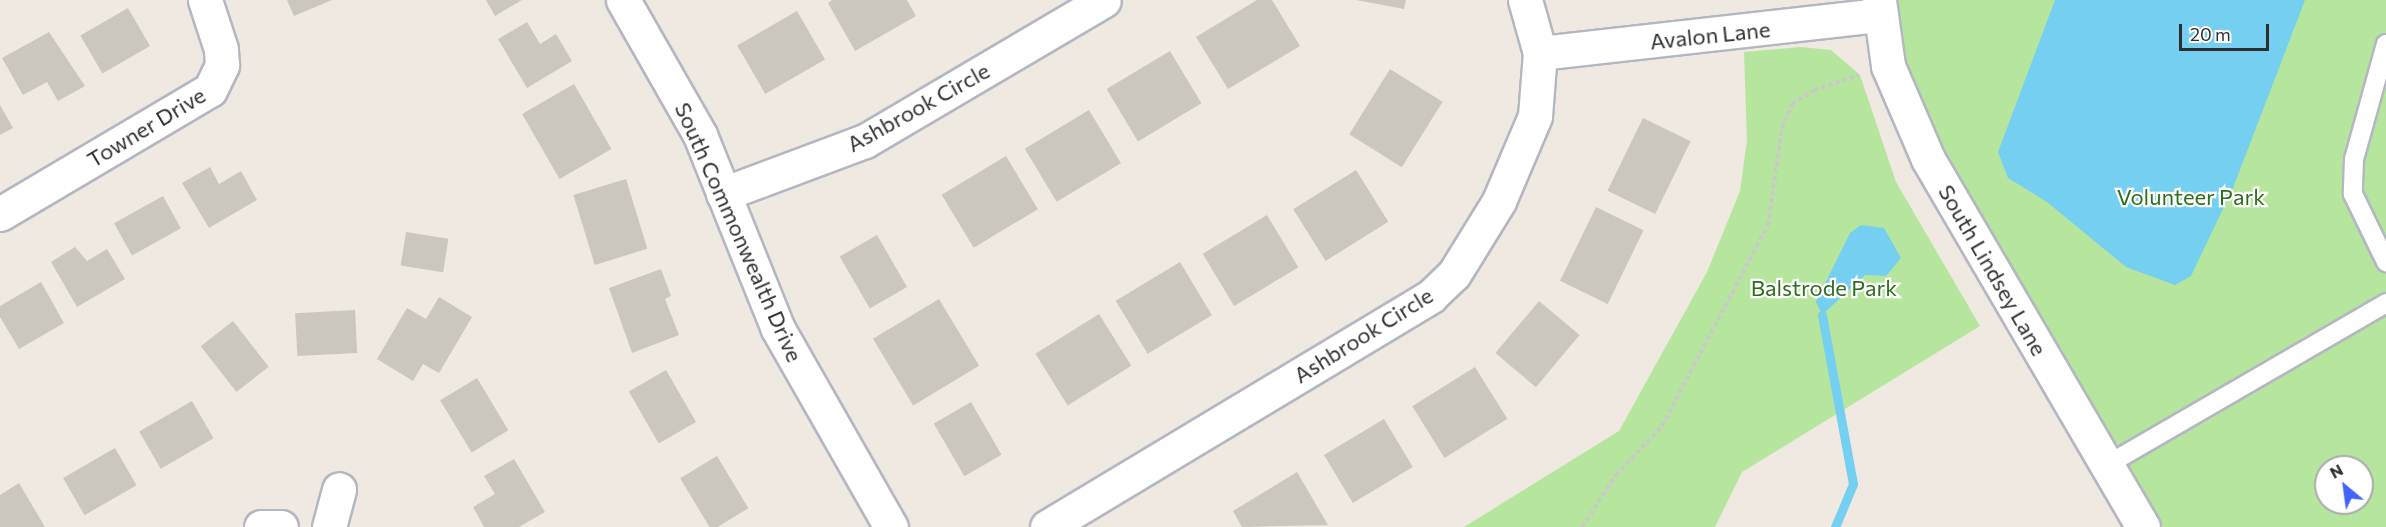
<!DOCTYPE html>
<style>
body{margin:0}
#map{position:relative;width:2386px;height:527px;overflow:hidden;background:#efe9e1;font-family:Commissioner,sans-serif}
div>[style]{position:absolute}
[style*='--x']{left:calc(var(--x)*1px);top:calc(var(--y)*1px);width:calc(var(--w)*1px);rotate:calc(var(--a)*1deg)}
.green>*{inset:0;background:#b6e59e}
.water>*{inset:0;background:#75cff0}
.stream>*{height:9px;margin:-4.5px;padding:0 4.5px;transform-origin:4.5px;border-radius:4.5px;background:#75cff0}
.building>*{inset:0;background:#cbc7bf;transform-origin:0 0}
.path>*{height:4px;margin-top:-2px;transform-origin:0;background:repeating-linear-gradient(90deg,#c9c9c9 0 4.5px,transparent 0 7.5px)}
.roads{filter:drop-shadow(2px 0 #b4b7c1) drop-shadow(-2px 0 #b4b7c1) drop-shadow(0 2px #b4b7c1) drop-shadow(0 -2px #b4b7c1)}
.service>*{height:18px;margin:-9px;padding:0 9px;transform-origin:9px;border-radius:9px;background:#fff}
.minor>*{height:33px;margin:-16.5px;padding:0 16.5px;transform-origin:16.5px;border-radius:16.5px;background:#fff}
span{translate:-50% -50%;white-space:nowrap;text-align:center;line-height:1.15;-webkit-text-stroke:4.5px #fff;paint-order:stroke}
.street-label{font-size:22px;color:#2e2e2e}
.park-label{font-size:22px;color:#2c6e1b}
.north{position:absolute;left:2314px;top:455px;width:60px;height:60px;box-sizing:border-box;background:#fff;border:2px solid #ababab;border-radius:50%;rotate:331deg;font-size:16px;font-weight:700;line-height:24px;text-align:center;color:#2e2e2e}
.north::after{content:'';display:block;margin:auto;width:21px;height:27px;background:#4264fb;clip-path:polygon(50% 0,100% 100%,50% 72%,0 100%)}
.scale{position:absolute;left:2179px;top:24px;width:90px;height:27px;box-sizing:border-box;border:3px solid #2e2e2e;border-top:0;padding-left:8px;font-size:18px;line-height:21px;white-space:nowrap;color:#2e2e2e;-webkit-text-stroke:4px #fff;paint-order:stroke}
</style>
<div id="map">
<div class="green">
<div style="clip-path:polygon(evenodd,1879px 0,2386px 0,2386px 527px,2163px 527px,1892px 78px,1879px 0,2326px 467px,2362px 467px,2362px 503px,2326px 503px,2326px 467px)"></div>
<div style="clip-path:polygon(1801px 47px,1831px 50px,1860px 75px,1896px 182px,1980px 326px,1742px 472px,1715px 527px,1464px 527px,1619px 431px,1707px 272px,1740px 191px,1747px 140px,1744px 52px)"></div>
</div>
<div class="water">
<div style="clip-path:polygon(2055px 0,2305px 0,2233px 188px,2191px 276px,2175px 285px,2126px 267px,2047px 202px,2008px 178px,1998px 152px)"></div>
<div style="clip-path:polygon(1861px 225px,1884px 228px,1901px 258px,1886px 276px,1865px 275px,1822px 315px,1816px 302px,1850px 233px)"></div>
</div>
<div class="stream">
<div style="--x:1822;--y:315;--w:172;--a:79.6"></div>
<div style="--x:1853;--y:484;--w:47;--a:112.7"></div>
</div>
<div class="building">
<div style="clip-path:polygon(287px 0,332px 0,294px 16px)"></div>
<div style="clip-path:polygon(486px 0,522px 0,495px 16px)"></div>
<div style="clip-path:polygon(832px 0,907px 0,916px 16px,855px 51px,828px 3px)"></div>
<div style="clip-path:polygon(1257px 0,1272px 0,1300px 46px,1228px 89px,1196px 37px)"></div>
<div style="clip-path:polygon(1356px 0,1406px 0,1404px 9px)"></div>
<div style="left:128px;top:8px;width:44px;height:55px;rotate:60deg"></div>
<div style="left:797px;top:11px;width:56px;height:69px;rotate:60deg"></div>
<div style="clip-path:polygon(527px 22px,540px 44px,556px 34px,572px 61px,527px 88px,498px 39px)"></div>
<div style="clip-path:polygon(49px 32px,85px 86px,58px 101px,47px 82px,23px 95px,2px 58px)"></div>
<div style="left:1170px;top:51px;width:61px;height:74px;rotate:59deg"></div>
<div style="left:1390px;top:69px;width:62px;height:77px;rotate:32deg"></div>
<div style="left:574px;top:84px;width:75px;height:60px;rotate:60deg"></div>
<div style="clip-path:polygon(0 105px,13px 128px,0 135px)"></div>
<div style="left:1089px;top:110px;width:62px;height:75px;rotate:59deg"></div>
<div style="left:1643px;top:118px;width:53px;height:81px;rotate:26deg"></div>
<div style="left:1006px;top:156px;width:62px;height:75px;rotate:59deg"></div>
<div style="clip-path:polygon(210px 167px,219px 184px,241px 171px,257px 200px,209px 228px,182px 183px)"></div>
<div style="left:1356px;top:170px;width:61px;height:74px;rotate:58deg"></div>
<div style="left:626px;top:179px;width:73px;height:55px;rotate:73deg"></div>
<div style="left:163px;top:196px;width:37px;height:56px;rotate:61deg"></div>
<div style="left:1596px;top:207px;width:53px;height:82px;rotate:26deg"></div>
<div style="left:1267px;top:215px;width:61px;height:75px;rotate:59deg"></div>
<div style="left:406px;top:232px;width:43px;height:34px;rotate:9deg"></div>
<div style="left:877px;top:235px;width:60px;height:43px;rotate:60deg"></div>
<div style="clip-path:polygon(75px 247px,87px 261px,107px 249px,125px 279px,77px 307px,51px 262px)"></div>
<div style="left:1180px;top:262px;width:62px;height:75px;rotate:59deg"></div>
<div style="clip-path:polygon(661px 269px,671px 296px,665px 299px,679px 335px,632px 353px,609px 288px)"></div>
<div style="clip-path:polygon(41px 282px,64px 323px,19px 349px,0 317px,0 306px)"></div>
<div style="clip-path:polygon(439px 297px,472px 317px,439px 373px,423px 364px,413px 381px,377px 359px,407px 308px,426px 319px)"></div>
<div style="left:939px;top:299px;width:78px;height:77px;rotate:59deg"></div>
<div style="left:1539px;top:301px;width:53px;height:68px;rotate:40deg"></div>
<div style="left:355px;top:310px;width:43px;height:60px;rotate:87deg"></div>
<div style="left:1099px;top:314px;width:61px;height:75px;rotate:58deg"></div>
<div style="left:233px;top:321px;width:58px;height:41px;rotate:52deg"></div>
<div style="left:1475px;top:367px;width:61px;height:74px;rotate:58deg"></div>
<div style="left:666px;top:370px;width:60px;height:43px;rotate:60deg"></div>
<div style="left:477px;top:378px;width:61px;height:43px;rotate:59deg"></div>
<div style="left:192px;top:401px;width:43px;height:61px;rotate:60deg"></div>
<div style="left:971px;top:402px;width:61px;height:43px;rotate:60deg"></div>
<div style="left:1384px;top:419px;width:56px;height:70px;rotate:59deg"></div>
<div style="left:115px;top:448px;width:43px;height:60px;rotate:60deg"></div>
<div style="left:717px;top:456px;width:61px;height:43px;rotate:59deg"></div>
<div style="clip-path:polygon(514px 459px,545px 512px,519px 527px,484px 527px,473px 507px,495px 494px,484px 476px)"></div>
<div style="clip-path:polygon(1297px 472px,1328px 525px,1242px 527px,1233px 511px)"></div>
<div style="clip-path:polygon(19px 483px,45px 527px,0 527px,0 495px)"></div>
</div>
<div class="path">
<div style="--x:1582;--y:527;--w:62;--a:-56.8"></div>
<div style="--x:1616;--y:475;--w:67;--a:-46.8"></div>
<div style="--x:1662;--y:426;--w:227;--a:-62.2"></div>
<div style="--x:1768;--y:225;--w:98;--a:-81.8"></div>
<div style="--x:1782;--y:128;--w:26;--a:-67"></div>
<div style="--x:1792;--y:104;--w:26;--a:-32"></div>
<div style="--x:1814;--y:90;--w:47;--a:-18.4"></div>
</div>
<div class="roads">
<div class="service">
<div style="--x:2386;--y:44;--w:119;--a:105.5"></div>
<div style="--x:2354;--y:159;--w:35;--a:92"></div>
<div style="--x:2353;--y:194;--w:76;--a:64.1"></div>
<div style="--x:2107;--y:465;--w:323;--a:-30.1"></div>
</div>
<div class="minor">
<div style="--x:623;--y:0;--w:155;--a:60.3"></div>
<div style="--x:700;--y:135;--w:209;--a:68.1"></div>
<div style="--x:778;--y:329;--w:228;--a:60.3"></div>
<div style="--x:1879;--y:0;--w:67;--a:82.2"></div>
<div style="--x:1888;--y:66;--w:101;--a:66.7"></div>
<div style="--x:1928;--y:159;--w:426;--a:59.7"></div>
<div style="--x:1540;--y:53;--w:341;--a:-6.4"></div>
<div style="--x:723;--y:194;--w:152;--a:-20.5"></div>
<div style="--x:865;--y:141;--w:277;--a:-30.5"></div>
<div style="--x:0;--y:214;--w:244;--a:-30.6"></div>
<div style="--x:210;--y:90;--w:28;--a:-64"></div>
<div style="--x:222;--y:65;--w:16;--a:-94"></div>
<div style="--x:221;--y:49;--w:52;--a:-108.1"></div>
<div style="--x:261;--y:527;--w:20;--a:0"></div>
<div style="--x:329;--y:527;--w:39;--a:-75"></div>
<div style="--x:1047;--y:527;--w:448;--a:-31"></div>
<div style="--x:1431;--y:296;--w:32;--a:-44"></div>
<div style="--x:1454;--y:274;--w:86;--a:-58.3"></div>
<div style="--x:1499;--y:201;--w:92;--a:-67"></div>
<div style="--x:1535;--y:116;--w:63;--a:-85.5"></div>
<div style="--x:1540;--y:53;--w:55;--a:-105.8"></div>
</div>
</div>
<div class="street-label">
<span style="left:1710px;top:35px;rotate:-6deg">Avalon Lane</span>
<span style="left:918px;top:107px;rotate:-29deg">Ashbrook Circle</span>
<span style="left:146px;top:127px;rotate:-31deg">Towner Drive</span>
<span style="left:739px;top:232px;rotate:66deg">South Commonwealth Drive</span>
<span style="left:1993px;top:270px;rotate:60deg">South Lindsey Lane</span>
<span style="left:1363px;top:335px;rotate:-32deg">Ashbrook Circle</span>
</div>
<div class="park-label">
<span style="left:2191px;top:197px">Volunteer Park</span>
<span style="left:1824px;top:288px">Balstrode Park</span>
</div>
<div class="north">N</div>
<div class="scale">20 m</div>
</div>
